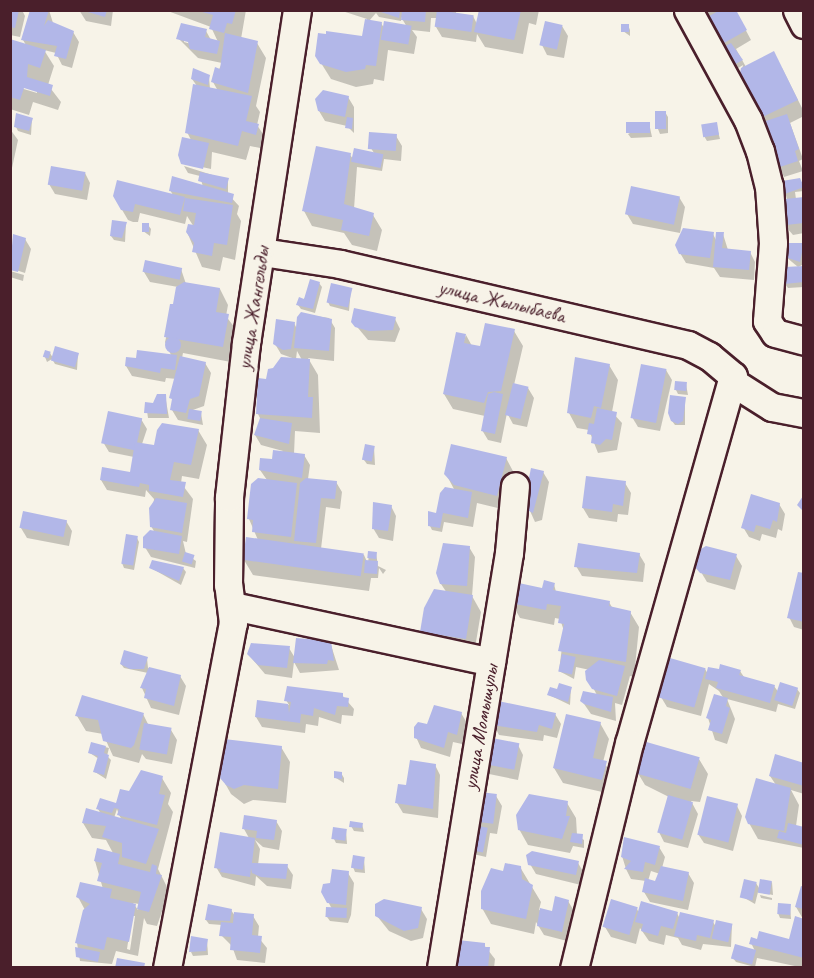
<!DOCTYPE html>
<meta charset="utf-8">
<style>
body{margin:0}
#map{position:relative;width:814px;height:978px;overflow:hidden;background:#f7f3e8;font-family:Caveat,sans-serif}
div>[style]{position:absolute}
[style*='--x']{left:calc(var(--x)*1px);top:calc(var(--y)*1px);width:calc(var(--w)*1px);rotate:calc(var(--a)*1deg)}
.shadow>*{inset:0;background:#0003}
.building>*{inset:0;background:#b2b7e8;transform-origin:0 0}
.round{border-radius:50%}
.roads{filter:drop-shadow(2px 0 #4a1f2b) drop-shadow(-2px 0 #4a1f2b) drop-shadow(0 2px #4a1f2b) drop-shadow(0 -2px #4a1f2b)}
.minor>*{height:27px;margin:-13.5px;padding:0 13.5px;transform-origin:13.5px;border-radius:13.5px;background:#f7f3e8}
span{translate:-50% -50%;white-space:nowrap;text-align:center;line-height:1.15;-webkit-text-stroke:6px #f7f3e8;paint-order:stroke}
.street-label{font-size:21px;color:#4a1f2b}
.frame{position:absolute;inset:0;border:12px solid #4a1f2b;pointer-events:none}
</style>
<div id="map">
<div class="shadow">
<div style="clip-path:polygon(10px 10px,22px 10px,25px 16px,20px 37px,10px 35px)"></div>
<div style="clip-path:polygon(evenodd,49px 10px,53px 23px,73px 32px,79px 42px,72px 68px,62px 65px,56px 53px,44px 50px,54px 66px,48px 85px,61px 102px,58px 110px,33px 102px,29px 115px,10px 109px,10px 40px,26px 45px,23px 40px,49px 10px,17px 84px,37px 90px,37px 93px,17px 87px,17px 84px)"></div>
<div style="clip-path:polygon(79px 10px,113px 10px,111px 26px,86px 21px)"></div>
<div style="clip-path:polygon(evenodd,165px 10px,246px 10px,241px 39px,257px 43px,266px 58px,256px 106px,260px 112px,257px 125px,267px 140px,265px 149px,250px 146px,246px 160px,212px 152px,211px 169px,184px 163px,191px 140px,187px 132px,197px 86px,192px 79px,209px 77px,210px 89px,218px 91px,213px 82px,222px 63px,198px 58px,178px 38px,206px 31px,211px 40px,218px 42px,211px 27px,165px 10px,184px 39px,195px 45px,184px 42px,184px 39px)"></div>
<div style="clip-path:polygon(evenodd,339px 10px,456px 10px,456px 14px,473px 16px,477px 24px,480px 10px,539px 10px,536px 25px,529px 23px,523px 54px,485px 47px,477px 34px,476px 42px,442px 37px,436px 27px,438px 18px,431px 18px,430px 32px,412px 30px,417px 37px,414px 54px,388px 50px,384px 81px,374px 79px,373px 84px,356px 87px,331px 79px,316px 55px,364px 38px,367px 19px,339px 10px,376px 13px,379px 17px,401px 21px,401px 17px,407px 27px,384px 28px,381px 23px,369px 21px,376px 13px)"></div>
<div style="clip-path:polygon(703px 10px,735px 10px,751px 40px,736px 49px,746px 67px,782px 68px,804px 112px,804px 116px,790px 123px,803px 159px,799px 161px,803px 171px,784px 177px,739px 83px,743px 65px,732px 72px)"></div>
<div style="clip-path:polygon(628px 25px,630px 30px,630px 36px,623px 31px)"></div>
<div style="clip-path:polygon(562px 26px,568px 36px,564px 58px,547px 55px,542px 45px)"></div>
<div style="clip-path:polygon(348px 97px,354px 107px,354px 133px,347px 126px,325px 121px,319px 111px)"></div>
<div style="clip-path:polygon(657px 112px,665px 112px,668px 117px,668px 133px,660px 134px,658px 129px)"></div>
<div style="clip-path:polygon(32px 119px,31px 135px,18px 131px,16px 127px)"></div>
<div style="clip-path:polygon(649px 123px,652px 137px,631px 138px,628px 134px)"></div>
<div style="clip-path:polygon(716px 124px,720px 139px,707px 141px,704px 136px)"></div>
<div style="clip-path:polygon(10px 129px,18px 140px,12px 168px,10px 168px)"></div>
<div style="clip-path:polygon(370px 133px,396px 136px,402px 146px,401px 161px,384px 159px,382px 171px,357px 167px,354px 209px,373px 215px,382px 230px,377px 251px,352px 245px,344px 233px,312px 226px,304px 211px,350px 155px,354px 160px,374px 153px,369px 145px)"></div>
<div style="clip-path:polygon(184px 166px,228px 180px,228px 194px,239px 206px,237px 214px,241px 221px,235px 260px,223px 257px,220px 271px,202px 267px,187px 232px,194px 227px,187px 216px,185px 224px,140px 213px,138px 222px,133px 222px,128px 220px,114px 196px,173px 195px,170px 190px,203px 187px,200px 176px,188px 173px)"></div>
<div style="clip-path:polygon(85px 173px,90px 183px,87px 200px,55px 194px,49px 184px)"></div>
<div style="clip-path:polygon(783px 182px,804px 182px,804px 191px,795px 192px,796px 199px,804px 198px,804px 233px,793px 235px,781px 221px,787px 200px)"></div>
<div style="clip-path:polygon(679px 197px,685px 207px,680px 233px,633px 224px,627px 214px)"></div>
<div style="clip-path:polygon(126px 224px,125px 242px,114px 240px,111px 236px)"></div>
<div style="clip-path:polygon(148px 225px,151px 229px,150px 236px,143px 231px)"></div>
<div style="clip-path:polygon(713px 234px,716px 240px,723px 234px,728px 250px,750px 252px,755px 262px,754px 280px,720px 277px,714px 268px,686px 263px,680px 253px)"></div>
<div style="clip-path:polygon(14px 236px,25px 239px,31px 249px,25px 273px,10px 268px)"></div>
<div style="clip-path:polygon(804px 244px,804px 264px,798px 267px,786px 257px)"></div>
<div style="clip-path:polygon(804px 268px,804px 287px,788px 288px,781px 279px)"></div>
<div style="clip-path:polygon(181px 269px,186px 284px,220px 289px,228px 305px,226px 316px,237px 331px,231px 362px,183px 353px,182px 358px,205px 363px,211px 373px,204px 406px,190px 411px,201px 413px,203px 425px,178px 420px,172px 410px,177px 379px,166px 378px,165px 382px,132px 376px,126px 366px,171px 355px,165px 342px,178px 287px,150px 282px,144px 272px)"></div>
<div style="clip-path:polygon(10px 271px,24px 275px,23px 281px,10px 277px)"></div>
<div style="clip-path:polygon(319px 283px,322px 287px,315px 313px,301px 309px,298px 305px)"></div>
<div style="clip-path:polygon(351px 289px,349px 311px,330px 306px,328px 302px)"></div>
<div style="clip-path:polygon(evenodd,302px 314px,329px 318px,335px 328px,334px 361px,308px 358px,318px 375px,320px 433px,295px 431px,294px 454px,304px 455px,310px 465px,308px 479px,336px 482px,342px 492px,340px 509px,326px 507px,321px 549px,364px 555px,368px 564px,369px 553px,376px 553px,378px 566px,386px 570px,383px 574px,379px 568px,378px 578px,371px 578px,369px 591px,253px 575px,244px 560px,247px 539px,258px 540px,249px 519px,267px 480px,260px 470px,283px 451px,261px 445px,255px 435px,261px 420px,258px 414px,267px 380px,295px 359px,281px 354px,275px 344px,294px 323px,297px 329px,302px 314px,297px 351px,302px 360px,296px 359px,297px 351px)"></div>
<div style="clip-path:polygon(395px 319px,400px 329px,395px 342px,368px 340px,353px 322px)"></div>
<div style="clip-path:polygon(514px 331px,523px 346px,514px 385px,528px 388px,534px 398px,527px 427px,513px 424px,507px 413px,501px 443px,488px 440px,482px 430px,485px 416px,453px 409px,444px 394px,466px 335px,472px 346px,481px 348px)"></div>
<div style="clip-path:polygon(50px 353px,53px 358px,78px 354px,77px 370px,55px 364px,52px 359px,47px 362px,45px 357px)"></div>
<div style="clip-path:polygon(609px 365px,618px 380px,612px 412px,622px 423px,617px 450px,598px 453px,589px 430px,577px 428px,569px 413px)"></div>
<div style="clip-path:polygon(666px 370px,672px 380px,660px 431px,638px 427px,632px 417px)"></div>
<div style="clip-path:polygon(686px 384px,688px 395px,678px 394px,676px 390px)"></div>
<div style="clip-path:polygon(165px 395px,169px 418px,148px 418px,146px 404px,154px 405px)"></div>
<div style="clip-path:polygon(685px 398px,685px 425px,675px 425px,672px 421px)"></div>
<div style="clip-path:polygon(141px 419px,147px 429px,142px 444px,155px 447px,198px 430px,207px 445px,199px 479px,182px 476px,181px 483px,193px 499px,187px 542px,183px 541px,186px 554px,196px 561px,195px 568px,151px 557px,143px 544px,151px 532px,155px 533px,151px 526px,154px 499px,146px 490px,145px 497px,107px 490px,101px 480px,131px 473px,134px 457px,109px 452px,103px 442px)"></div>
<div style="clip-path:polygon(374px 447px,375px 465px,367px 464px,364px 460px)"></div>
<div style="clip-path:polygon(506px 458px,514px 473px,506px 510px,477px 503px,473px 527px,444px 522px,442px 532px,432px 530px,430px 526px,455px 491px,446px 474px)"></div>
<div style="clip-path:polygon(543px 472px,549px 482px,542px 520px,535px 522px,526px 502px)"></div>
<div style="clip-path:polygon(625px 483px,631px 493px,628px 515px,618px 514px,617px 522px,589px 518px,583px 508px)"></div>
<div style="clip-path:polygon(779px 504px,785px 514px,782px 531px,778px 529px,776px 538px,762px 534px,760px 541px,749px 537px,743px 527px)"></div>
<div style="clip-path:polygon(391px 506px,396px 516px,393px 541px,379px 538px,373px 528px)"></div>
<div style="clip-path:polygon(66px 521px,72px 531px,69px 546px,27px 538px,21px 528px)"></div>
<div style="clip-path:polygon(137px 538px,139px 542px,134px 570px,124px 568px,122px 563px)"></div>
<div style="clip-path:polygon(469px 547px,475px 557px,472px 596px,481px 612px,474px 654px,430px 647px,421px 632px,447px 593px,441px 584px)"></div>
<div style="clip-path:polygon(639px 554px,645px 564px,643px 582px,582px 576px,576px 566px)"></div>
<div style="clip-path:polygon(736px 556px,742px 566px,735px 590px,707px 582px,701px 572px)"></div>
<div style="clip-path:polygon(151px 568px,183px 568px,186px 572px,181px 585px)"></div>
<div style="clip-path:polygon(804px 575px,804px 630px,794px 627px,789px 617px)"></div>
<div style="clip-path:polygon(554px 584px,556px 592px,609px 602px,613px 609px,630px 612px,639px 627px,634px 677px,630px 676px,622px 705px,615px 703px,616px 721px,591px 714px,582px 701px,597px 695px,586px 675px,590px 670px,576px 667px,574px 679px,559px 671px,564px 631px,560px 619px,555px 618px,554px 625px,520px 618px,511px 602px)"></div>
<div style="clip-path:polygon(330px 642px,339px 670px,300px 673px,294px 662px,292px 678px,265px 674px,248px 654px,289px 648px,295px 658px)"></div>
<div style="clip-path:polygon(147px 658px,148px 668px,180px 676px,186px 686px,179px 715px,151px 708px,142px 688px,148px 673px,124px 668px,121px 664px)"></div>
<div style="clip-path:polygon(705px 669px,708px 674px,740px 671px,744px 677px,774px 686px,779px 693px,797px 689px,800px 693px,795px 709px,778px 704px,776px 712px,727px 699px,735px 719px,727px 744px,715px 740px,708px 718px,724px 699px,719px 691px,709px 684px,701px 716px,667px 707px,661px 697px)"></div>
<div style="clip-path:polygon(571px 688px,570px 705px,549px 695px,558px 691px)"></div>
<div style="clip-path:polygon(342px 695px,354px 709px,353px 716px,342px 715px,341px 724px,319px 717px,318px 726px,306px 724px,305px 733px,262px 727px,256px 717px,258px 701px,289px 705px,286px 700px)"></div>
<div style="clip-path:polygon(461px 713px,467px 723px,462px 744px,453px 742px,450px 757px,421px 748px,416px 737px,428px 726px)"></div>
<div style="clip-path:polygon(143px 714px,149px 726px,171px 730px,177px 740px,172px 764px,146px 759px,142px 754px,139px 763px,113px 756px,103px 734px,86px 731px,77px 716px)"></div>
<div style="clip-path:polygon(555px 714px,561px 724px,557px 738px,544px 735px,543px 741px,499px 735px,494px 725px)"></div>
<div style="clip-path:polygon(600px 723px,609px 739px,603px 762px,615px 777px,611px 794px,563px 783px,554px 768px)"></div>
<div style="clip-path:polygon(644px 743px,699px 759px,708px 774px,700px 802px,691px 801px,698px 814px,688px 848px,664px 842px,659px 832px,669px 797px,645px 785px,636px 770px)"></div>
<div style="clip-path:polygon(93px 744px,109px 748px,107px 756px,111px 760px,106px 779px,95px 772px,99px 759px,90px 753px)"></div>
<div style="clip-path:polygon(518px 745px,523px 755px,518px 780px,489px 774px,483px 764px)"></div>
<div style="clip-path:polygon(281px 747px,290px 762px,286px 803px,253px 800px,244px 804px,231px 794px,222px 778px)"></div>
<div style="clip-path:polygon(804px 764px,804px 794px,791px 790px,799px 805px,796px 826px,804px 828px,804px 848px,758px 839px,749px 823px,776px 785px,770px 776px)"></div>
<div style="clip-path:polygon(435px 765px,440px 775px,438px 818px,403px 813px,397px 803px,407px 787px)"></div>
<div style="clip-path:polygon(341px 773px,344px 778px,344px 783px,336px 778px)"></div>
<div style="clip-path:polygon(evenodd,162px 778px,171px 793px,168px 804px,173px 812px,158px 869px,169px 891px,157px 926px,147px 924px,144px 918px,138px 956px,116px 951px,112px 964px,80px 961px,77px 943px,85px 910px,78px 897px,103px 889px,95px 861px,113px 853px,106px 840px,92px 838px,83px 823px,101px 814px,98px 809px,116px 807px,129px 793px,162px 778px,117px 809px,119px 815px,122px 820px,114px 818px,117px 809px,162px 778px,133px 903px,139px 904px,138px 910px,133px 903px,162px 778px,132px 916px,135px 916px,130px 950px,127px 949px,132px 916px)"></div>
<div style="clip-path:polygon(496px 796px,502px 806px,497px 834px,490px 833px,486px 857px,473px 854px,480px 828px,477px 822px)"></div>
<div style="clip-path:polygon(567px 803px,576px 818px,577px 835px,584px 840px,584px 848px,573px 846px,570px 853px,528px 845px,519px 829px)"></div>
<div style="clip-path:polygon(737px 806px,742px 816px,733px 851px,704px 843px,698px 834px)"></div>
<div style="clip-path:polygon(276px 821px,282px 831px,279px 850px,263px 847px,255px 840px,260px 849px,258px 865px,287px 866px,293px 875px,291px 889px,267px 886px,256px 876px,255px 886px,222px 877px,216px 867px,249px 838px,244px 829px)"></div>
<div style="clip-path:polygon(362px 824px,364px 832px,354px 831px,351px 826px)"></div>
<div style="clip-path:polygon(346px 830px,347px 844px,336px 843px,334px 839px)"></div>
<div style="clip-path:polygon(evenodd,659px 847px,665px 857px,662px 868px,688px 873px,694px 883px,688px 910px,650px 902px,644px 892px,646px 881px,631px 879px,626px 869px,622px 856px,659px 847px,651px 871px,660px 874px,656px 882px,648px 881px,651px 871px)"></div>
<div style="clip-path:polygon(364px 858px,365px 873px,355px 872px,353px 867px)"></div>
<div style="clip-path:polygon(578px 863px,584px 873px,581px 885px,536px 874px,530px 864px)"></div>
<div style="clip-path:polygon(520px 867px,541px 902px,539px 910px,553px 913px,568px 901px,574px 911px,567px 941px,544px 935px,536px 922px,534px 934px,491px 924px,482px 908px)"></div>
<div style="clip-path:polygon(348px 873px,354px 883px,351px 915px,348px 923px,330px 921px,327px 917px,332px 909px,323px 892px)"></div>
<div style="clip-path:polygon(772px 882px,773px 895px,758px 892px,755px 904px,741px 896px,756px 883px,759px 888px)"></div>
<div style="clip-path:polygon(804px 888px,804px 968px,757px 958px,755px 967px,736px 962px,733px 958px,755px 951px,751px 943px,791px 941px,803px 919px,796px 907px)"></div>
<div style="clip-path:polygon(760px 895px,772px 898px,772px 900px,761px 898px)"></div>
<div style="clip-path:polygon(790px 906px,791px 919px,780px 918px,778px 913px)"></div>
<div style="clip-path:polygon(421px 909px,427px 919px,423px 938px,411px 941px,389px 931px,377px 916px)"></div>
<div style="clip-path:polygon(637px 909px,639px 913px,677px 913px,680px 919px,713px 922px,716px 927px,732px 925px,731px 947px,703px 944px,701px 950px,682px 945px,678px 938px,666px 935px,664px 945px,649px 941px,640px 928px,636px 944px,611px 937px,605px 927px)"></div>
<div style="clip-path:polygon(231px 910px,235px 916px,253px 916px,259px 926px,258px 937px,267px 948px,265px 963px,237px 960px,232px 946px,221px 935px,222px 925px,209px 924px,206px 920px)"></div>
<div style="clip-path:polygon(207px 940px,208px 955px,193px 956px,191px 952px)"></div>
<div style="clip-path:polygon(484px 945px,495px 959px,494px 968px,451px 968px)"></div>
</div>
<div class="building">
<div style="clip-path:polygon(10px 10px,19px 10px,15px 28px,10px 27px)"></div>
<div style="clip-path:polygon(30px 10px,49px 10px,44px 26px,48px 20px,74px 31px,66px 59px,54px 56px,57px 46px,21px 40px)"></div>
<div style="clip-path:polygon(81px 10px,107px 10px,105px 17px)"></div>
<div style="clip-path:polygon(236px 10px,232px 24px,227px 23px,224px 33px,209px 29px,213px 15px,199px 11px)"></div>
<div style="clip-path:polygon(375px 10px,400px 10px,399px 18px)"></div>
<div style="clip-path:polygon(402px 10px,426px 10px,425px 22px,401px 20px)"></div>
<div style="left:437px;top:10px;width:37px;height:17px;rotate:8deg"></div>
<div style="clip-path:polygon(479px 10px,521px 10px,514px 40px,474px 32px)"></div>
<div style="clip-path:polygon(720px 10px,736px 10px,747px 30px,717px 47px,706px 18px)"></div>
<div style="clip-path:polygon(365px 19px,382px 22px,376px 66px,366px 65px,365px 69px,346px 72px,320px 64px,315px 56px,318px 33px,326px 34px,326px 31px,362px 36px)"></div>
<div style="left:384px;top:21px;width:28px;height:19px;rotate:10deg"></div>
<div style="left:545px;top:21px;width:18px;height:25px;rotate:13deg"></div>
<div style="clip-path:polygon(181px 23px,207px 29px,205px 37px,220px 41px,217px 54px,190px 49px,188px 42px,176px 39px)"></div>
<div style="left:621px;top:24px;width:8px;height:8px"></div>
<div style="clip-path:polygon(225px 33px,258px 41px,248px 93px,211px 82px,215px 67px,220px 69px)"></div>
<div style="clip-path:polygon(10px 39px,46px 50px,40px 68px,28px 64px,27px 77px,53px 85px,50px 96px,24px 88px,20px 100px,10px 97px)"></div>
<div style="clip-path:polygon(731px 43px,743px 60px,728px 68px,718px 50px)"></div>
<div style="clip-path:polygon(774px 51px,798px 100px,756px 120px,738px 83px,741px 68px)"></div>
<div style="clip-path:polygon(193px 68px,210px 75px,208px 85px,191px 79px)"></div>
<div style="clip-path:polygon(193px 84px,252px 96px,246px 121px,259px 124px,256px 135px,242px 131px,238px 146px,185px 133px)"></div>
<div style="clip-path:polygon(323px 90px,349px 96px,345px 117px,318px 111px,315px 99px)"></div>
<div style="left:655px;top:111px;width:11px;height:18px"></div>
<div style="clip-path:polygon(16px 113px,33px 118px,29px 131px,14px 127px)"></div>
<div style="clip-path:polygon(787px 114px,799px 149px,795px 151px,798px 161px,777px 168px,760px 123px)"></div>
<div style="clip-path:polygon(347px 117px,353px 118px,352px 129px,345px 128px)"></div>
<div style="left:650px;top:122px;width:11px;height:24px;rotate:90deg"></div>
<div style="left:717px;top:122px;width:13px;height:16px;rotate:81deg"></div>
<div style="left:369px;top:132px;width:28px;height:17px;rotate:4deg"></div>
<div style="clip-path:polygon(182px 137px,209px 143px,203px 169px,181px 164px,178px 155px)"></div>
<div style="clip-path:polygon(316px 146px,351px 153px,344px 204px,374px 213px,369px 236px,341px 230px,343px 220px,302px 211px)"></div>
<div style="left:354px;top:148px;width:30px;height:14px;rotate:12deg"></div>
<div style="left:51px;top:166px;width:35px;height:19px;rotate:10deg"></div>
<div style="clip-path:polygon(200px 172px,229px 178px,226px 189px,198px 181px)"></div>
<div style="clip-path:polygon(172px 176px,234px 194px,232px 203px,169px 191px)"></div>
<div style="clip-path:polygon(800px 178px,804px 187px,782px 195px,782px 181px)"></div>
<div style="clip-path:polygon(117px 180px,185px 197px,180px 215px,135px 204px,133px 212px,121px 210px,113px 196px)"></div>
<div style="left:631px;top:186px;width:50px;height:29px;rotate:12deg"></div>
<div style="clip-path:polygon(804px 197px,804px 223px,786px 225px,779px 221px,778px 210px,785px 199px)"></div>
<div style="clip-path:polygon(185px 198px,233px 205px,227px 245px,214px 243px,212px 256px,192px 252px,194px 243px,186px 232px,188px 224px,194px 225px,196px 213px,183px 211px)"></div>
<div style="clip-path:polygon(112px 220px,127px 222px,122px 238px,110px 236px)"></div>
<div style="left:142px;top:223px;width:7px;height:9px"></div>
<div style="clip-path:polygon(683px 228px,714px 232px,710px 258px,679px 254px,675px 245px)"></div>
<div style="clip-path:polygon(716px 232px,724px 232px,722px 248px,751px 251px,749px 270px,713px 267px)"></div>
<div style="clip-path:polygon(13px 234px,26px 238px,18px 272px,10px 270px)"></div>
<div style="clip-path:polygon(789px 243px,804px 243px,800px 262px,785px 257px)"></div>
<div style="left:145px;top:260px;width:38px;height:12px;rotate:12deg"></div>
<div style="clip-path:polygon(804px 266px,804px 282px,784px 284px,779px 279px,785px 267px)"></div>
<div style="clip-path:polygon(310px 279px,320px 282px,313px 309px,296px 305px,299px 297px,304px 299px)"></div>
<div style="clip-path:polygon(184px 282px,220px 288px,216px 312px,229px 314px,223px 347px,164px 337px,170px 304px,173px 304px,176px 287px)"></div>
<div style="left:331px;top:283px;width:22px;height:20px;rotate:13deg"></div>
<div style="clip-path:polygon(354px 308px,396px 317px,393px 330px,369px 331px,355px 327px,351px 322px)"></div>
<div style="clip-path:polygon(301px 312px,332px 319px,329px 351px,294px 348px,297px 317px)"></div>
<div style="clip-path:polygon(276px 319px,295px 322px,291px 349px,283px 350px,273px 344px)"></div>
<div style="clip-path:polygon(485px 323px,515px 329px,501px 391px,488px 392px,484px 403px,443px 394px,456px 332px,466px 334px,464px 343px,480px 346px)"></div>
<div class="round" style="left:165px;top:337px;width:16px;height:16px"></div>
<div style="left:55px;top:346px;width:25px;height:15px;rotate:16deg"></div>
<div style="left:45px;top:350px;width:6px;height:7px;rotate:18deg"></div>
<div style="clip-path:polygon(137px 350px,177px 355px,175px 370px,161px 368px,160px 373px,125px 366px,126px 357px,136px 358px)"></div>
<div style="clip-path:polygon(180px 356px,206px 362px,199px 396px,190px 399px,186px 413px,170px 410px,172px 399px,169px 398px)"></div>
<div style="clip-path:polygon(281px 357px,310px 359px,308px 397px,313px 397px,312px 418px,256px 414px,258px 378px,266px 379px,268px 369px,273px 368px)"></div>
<div style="clip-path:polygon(575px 357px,610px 364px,601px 408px,594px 406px,591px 418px,567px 413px)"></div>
<div style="left:641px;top:364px;width:26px;height:55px;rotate:11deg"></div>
<div style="left:675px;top:381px;width:12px;height:9px;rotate:5deg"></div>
<div style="left:513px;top:383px;width:16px;height:33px;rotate:14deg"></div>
<div style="clip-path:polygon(494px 392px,503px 394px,495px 434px,481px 431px,488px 394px)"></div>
<div style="clip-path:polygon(157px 394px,166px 394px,167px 414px,144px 413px,145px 402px,153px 403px)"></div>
<div style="clip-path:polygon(670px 395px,686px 397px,683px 421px,678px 424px,671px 421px,668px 413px)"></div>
<div style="clip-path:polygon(597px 408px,617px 412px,612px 440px,606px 439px,600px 445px,591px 443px,592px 435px,587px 434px,589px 423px,594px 424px)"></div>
<div style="left:189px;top:409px;width:13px;height:10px;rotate:9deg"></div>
<div style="left:108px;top:411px;width:35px;height:33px;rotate:12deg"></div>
<div style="clip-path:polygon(260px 418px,292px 423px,289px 444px,254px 435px)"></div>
<div style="clip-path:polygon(162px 423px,199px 429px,191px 465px,174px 462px,170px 480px,186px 482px,183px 497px,149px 491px,149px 485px,140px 483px,139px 487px,100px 480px,102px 467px,130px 472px,135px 442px,154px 445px,157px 430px)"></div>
<div style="left:365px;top:444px;width:10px;height:16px;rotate:11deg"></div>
<div style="clip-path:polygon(451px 444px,507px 457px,497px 496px,454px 485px,444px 474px)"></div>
<div style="clip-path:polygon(273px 450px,305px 454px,302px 478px,259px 470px,260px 458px,272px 459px)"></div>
<div style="clip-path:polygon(531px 468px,544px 471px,533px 513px,525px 509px,524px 502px)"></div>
<div style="clip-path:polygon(586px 476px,626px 481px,623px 506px,613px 504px,612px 512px,582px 508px)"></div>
<div style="clip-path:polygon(258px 478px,297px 483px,291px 537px,252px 532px,253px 520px,247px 519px,251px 484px)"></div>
<div style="clip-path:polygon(306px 478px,337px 481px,335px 499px,321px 498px,316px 543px,294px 541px,300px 483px)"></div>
<div style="clip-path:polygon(445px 487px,472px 492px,468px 518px,443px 513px,440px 528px,428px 526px,428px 511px,436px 513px,440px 493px)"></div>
<div style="clip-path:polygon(751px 494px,780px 503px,777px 522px,773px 520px,770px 529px,756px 525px,754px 532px,741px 528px)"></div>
<div style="clip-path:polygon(803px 496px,804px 496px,804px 512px,797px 505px)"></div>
<div style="clip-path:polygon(156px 498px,187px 503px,182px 533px,150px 527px,149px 508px)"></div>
<div style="clip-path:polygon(373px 502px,392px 505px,388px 531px,372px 529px)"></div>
<div style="left:23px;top:511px;width:45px;height:17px;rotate:12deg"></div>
<div style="clip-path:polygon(150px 530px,182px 536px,179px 554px,143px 548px,143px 537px)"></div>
<div style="left:126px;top:534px;width:12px;height:30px;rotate:9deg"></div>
<div style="left:246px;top:537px;width:119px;height:23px;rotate:8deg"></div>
<div style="clip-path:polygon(443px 543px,470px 546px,467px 586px,440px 584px,436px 573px)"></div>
<div style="clip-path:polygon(578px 543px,640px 553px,637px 573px,574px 567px)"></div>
<div style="clip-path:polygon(706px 546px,737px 554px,730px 580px,700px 573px,695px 567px,696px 552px)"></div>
<div style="left:368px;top:551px;width:9px;height:7px;rotate:6deg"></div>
<div style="left:185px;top:552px;width:10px;height:10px;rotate:17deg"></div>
<div style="clip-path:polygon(152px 560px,184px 567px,179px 581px,149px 568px)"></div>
<div style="left:365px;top:560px;width:13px;height:13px;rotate:4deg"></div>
<div style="clip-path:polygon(798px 572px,804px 573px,804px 622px,787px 618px)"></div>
<div style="clip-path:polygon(544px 580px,555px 583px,553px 590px,610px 601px,609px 606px,631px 611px,626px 662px,558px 651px,564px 624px,558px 623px,561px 606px,547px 604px,546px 610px,510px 603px,514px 582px,542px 588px)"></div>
<div style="clip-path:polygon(434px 589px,473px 595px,466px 639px,420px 632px,424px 608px)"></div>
<div style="clip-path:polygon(296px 638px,331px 641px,334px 661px,328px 660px,327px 664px,293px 663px)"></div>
<div style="clip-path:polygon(251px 643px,290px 646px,287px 668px,258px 665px,247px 654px)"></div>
<div style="clip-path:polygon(124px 650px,148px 657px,144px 669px,130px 669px,120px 664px)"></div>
<div style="left:562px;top:654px;width:14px;height:18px;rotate:12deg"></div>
<div style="left:670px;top:658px;width:37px;height:41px;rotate:16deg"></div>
<div style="clip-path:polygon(599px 660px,625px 666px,617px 696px,592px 689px,586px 680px,585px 671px)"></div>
<div style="clip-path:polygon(720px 664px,741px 670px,739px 675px,775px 685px,770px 703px,716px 688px,718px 682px,705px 679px,708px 667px,719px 669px)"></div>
<div style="clip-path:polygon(149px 667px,181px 675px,174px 706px,144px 698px,146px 689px,140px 688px)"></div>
<div style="left:780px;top:682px;width:19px;height:19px;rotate:18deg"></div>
<div style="clip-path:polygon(559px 683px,572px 687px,568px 702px,547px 695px,550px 687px,557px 689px)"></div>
<div style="clip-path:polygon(287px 686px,343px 693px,343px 697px,349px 698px,348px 707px,337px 706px,335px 715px,314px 708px,313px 716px,301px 714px,300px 723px,255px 717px,257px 700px,288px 704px,289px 713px,291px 702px,284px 701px)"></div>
<div style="clip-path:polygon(583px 691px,613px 697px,611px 712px,584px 704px,580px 701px)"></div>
<div style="clip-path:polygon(714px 694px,728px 698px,726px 706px,730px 708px,722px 734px,708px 730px,711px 720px,706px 718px)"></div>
<div style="clip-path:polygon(82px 695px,144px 713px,134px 745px,131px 748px,103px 741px,98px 720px,75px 716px)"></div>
<div style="clip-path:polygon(498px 701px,556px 713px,552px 729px,539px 725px,537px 732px,492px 725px)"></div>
<div style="clip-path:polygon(434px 705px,462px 712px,457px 735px,448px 732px,444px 748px,414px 738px,414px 727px,418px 722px,427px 724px)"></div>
<div style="clip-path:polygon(566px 714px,601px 722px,593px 758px,607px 761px,602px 780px,553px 768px)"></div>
<div style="left:144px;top:723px;width:28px;height:27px;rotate:10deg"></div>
<div style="left:487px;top:737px;width:33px;height:27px;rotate:11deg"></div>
<div style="clip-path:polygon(224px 739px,282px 746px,278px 789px,244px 785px,234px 789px,226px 785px,220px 778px)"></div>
<div style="left:643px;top:741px;width:59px;height:33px;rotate:16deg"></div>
<div style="clip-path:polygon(91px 742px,106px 746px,104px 753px,109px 755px,104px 775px,93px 772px,98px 756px,88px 753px)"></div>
<div style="clip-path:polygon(775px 754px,804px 763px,804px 786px,769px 776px)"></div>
<div style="clip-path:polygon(410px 760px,436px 764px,433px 809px,395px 803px,398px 784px,406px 785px)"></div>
<div style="clip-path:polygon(141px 770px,163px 776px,159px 794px,165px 795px,157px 825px,117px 815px,119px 809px,114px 808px,112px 813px,96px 809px,100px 798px,116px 803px,120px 789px,129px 791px)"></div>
<div style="clip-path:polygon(334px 771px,342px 772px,342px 779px,334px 778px)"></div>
<div style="clip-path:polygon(756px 778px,791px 788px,784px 831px,748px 824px,745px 817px)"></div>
<div style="left:480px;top:792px;width:17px;height:30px;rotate:7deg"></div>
<div style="clip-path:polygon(529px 794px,568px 801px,566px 816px,570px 816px,562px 839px,518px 830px,516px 815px)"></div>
<div style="left:668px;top:795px;width:26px;height:39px;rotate:16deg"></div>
<div style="left:707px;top:796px;width:32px;height:40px;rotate:14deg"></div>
<div style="clip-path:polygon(86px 808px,159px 829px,146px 864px,122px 857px,122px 843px,102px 837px,106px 826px,82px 823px)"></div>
<div style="clip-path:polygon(244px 815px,277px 820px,274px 840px,256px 838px,257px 831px,242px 829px)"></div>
<div style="clip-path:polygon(350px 821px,363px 823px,362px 828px,349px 827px)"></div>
<div style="clip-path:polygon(788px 823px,804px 827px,804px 845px,777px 838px,779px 831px,786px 833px)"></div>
<div style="left:473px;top:825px;width:15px;height:25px;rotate:11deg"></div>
<div style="left:333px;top:827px;width:14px;height:12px;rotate:8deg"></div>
<div style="clip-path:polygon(220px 832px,255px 838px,252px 863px,288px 864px,286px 879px,261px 877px,252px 873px,251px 868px,250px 877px,220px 872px,221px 869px,214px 868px)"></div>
<div style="clip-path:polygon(572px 833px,583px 834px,582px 844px,570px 842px)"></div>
<div style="clip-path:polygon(624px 837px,660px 846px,655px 865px,645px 862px,643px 872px,624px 869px,631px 861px,621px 857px)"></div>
<div style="clip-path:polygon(97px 848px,120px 854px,118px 864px,150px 872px,152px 864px,157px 866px,156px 874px,162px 875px,149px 912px,137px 909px,141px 892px,97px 881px,102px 863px,94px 861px)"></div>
<div style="clip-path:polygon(532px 851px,579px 861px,576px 875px,528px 865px,526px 855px)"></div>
<div style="left:353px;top:855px;width:12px;height:13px;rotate:9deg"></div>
<div style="clip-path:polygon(505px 863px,521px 866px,522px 879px,533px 885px,526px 919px,481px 909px,481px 891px,491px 868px,503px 871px)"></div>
<div style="clip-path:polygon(661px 866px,689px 872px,683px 901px,642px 892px,645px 878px,655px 881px)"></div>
<div style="clip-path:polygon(332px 869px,349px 871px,346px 905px,327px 903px,321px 892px,323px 884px,330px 883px)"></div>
<div style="left:744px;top:879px;width:13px;height:19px;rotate:13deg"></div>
<div style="left:760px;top:879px;width:12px;height:14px;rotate:9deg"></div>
<div style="clip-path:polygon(80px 882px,112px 889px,110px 898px,136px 904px,129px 942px,107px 937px,104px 950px,75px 943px,83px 910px,90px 904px,76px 897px)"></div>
<div style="clip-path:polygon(801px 886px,804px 887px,804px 909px,795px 907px)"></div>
<div style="clip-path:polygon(555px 896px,569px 900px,562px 932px,537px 926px,540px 908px,552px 911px)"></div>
<div style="clip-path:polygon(384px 899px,422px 907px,418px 928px,404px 931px,375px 916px,375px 904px)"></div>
<div style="left:611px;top:899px;width:28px;height:29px;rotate:17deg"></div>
<div style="clip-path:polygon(641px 901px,678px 912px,673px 929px,661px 926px,658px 936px,641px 931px,643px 924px,635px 922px)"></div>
<div style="left:778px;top:903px;width:13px;height:11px;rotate:4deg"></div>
<div style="clip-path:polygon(208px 904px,232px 909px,230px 921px,205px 920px)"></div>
<div style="left:326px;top:907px;width:21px;height:10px;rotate:3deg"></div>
<div style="clip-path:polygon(234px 912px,254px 914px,252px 935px,262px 936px,260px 953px,230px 950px,231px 937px,219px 936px,221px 922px,233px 923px)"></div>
<div style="clip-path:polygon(680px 912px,714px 920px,710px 938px,697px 935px,696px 941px,674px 936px)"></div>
<div style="clip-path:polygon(795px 916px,804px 919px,804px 958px,749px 944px,751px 937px,757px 939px,759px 931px,789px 939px)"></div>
<div style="left:716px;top:920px;width:17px;height:19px;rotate:13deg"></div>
<div style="clip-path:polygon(191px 936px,208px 939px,206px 951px,189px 952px)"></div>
<div style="clip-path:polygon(458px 940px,485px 943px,485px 947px,490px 947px,488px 968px,449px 968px)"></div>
<div style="left:735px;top:944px;width:22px;height:15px;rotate:16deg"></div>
<div style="clip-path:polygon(75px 947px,100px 952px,98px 962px,76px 957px)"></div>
<div style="clip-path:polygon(117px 958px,145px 963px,144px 968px,115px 968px)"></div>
</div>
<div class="roads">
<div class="minor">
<div style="--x:688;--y:10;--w:125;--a:61.4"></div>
<div style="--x:748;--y:120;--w:33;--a:69"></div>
<div style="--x:760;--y:151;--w:36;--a:76"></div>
<div style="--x:769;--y:186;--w:57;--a:86"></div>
<div style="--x:773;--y:243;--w:78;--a:94.4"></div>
<div style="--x:767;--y:321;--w:14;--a:56"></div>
<div style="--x:775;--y:333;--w:30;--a:15"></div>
<div style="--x:797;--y:10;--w:16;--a:63"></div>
<div style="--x:262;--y:252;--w:79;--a:8.7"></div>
<div style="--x:340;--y:264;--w:357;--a:13.1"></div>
<div style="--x:688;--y:345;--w:24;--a:28"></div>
<div style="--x:709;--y:356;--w:31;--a:40"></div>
<div style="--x:733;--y:376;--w:381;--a:105.8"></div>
<div style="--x:629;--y:743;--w:232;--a:103.7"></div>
<div style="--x:734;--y:383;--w:45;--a:32.3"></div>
<div style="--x:772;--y:407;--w:33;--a:11"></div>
<div style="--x:233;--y:606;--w:264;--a:12.2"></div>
<div style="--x:167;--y:968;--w:351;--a:-79.2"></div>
<div style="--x:233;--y:623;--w:38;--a:-97"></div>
<div style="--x:228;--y:585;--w:88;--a:-89.3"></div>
<div style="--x:229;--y:497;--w:155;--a:-83.7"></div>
<div style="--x:246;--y:343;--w:337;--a:-81.3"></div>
<div style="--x:441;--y:968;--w:421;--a:-80.7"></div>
<div style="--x:509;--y:553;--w:67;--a:-84.9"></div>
</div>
</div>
<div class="street-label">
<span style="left:502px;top:301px;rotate:13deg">улица Жылыбаева</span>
<span style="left:253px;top:308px;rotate:-81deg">улица Жангельды</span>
<span style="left:480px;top:727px;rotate:-80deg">улица Момышулы</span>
</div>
<div class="frame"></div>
</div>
